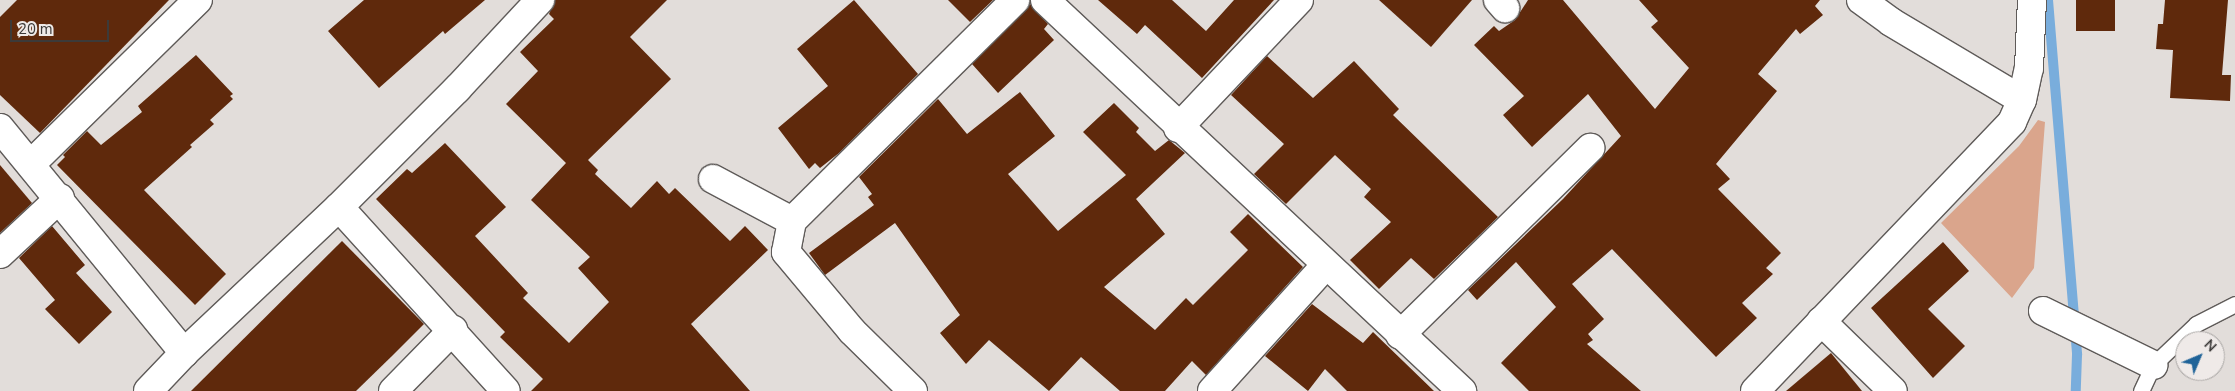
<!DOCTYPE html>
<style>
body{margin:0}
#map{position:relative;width:2235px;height:391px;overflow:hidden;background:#e2ddda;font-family:"Nunito Sans",sans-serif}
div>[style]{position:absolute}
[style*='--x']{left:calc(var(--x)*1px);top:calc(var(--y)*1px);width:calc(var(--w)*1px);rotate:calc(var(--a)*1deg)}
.green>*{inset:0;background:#daa58c}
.stream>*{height:10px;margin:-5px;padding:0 5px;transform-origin:5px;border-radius:5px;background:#79addc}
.building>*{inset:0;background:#5f290c;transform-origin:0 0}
.roads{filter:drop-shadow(1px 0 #5f5b59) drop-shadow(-1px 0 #5f5b59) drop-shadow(0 1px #5f5b59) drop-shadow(0 -1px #5f5b59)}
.service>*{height:15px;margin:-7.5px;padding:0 7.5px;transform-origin:7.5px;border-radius:7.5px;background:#fff}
.minor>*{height:28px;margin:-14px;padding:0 14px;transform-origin:14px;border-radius:14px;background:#fff}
span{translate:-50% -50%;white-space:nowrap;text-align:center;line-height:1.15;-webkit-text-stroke:5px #efeae8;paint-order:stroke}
.north{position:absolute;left:2175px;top:331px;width:50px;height:50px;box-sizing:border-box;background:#efeae8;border:1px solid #a7a4a2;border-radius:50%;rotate:45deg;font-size:14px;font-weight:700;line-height:20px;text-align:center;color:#3c3a39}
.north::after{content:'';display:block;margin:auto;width:18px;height:22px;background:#1f6398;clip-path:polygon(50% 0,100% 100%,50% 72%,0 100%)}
.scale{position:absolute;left:10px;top:20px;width:99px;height:22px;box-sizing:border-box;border:2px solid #3c3a39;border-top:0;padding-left:6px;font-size:15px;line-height:18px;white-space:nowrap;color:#3c3a39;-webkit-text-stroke:4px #efeae8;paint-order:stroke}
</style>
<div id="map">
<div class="green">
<div style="clip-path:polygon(2038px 120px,2045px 122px,2034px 268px,2012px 298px,1941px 223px,2019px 146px)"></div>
</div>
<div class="stream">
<div style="--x:2048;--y:0;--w:356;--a:85.3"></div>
<div style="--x:2077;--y:355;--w:36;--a:92"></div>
</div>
<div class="building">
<div style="clip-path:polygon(17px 0,169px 0,40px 133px,0 95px,0 17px)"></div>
<div style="clip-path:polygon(364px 0,485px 0,445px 34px,443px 31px,379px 88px,328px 31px)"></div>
<div style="clip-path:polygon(555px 0,667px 0,630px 37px,671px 79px,588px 160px,598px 170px,595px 174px,631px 208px,657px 181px,669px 194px,675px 188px,730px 241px,745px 226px,768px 250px,691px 324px,750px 391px,531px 391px,543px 379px,500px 337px,505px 332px,376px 199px,407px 169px,412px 173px,445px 143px,506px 207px,475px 236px,528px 293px,523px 298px,569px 343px,609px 302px,578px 268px,590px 257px,531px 200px,566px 163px,506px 104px,538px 71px,520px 52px,554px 19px,549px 14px)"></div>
<div style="clip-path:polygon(854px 0,918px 74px,839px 153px,820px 168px,815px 163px,809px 169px,778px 128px,828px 86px,797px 49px)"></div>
<div style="clip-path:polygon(948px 0,993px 0,970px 22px)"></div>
<div style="clip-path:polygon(1098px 0,1172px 0,1206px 31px,1234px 0,1274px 0,1202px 78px,1145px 25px,1137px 34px)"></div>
<div style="clip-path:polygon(1379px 0,1472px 0,1431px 47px)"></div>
<div style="clip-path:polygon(1528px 0,1563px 0,1655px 109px,1689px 68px,1651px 27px,1658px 21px,1639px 0,1820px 0,1815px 6px,1823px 15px,1800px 34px,1796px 29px,1758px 74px,1777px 91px,1716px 164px,1730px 179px,1718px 189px,1781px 253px,1766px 268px,1773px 274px,1742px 303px,1757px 318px,1716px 357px,1612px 249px,1572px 284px,1604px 319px,1588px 334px,1593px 340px,1587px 344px,1641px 391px,1529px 391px,1501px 363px,1556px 307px,1516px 262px,1477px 300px,1468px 290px,1563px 199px,1621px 136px,1588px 94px,1532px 147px,1503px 115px,1524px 96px,1474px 45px,1494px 26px,1499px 31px,1515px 20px)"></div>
<div style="left:2076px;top:0;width:39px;height:31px"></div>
<div style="clip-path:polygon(2165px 0,2228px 0,2222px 75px,2231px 75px,2230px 101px,2170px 98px,2173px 50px,2156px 49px,2158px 24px,2163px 24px)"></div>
<div style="clip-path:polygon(1030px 4px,1048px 24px,1044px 29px,1054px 40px,998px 93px,972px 64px)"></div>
<div style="clip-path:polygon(196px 55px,233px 94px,230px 96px,233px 99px,210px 120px,214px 124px,190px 145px,192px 147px,144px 190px,226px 274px,195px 305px,57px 165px,65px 157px,63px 155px,87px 131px,101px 145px,142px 112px,138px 106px)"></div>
<div style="clip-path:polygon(1267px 56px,1313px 98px,1354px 61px,1399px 109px,1393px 115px,1498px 217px,1434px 279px,1411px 258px,1379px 289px,1350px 260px,1391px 222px,1364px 197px,1371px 189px,1335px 155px,1286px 204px,1254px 174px,1284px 144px,1231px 95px)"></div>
<div style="clip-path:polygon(1020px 92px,1055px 136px,1008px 174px,1058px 231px,1126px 175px,1083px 132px,1114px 103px,1139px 128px,1136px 132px,1155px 151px,1169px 140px,1185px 153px,1136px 199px,1165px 234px,1104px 287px,1155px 330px,1186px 298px,1193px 305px,1248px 250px,1230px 232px,1248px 214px,1303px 267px,1206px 375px,1192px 361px,1165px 391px,1120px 391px,1081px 357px,1049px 391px,989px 340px,966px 364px,940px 333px,960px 315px,895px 223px,825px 275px,809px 253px,874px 205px,868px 197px,872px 194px,859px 177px,938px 99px,967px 134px)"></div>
<div style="clip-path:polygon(0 165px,32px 203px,0 233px)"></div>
<div style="clip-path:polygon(52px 226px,85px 265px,76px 273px,112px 312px,79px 344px,45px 309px,55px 300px,19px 258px)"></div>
<div style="clip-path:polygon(342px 241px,424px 324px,393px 355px,356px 391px,191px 391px)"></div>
<div style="clip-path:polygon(1943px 242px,1969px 271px,1928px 309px,1965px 346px,1933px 378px,1871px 308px)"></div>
<div style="clip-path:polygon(1312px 304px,1363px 343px,1373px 332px,1434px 391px,1347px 391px,1325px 369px,1308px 391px,1265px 356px)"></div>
<div style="clip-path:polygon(1831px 353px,1862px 391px,1786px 391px)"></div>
</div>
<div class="roads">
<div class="service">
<div style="--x:2141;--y:391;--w:29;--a:-65"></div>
<div style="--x:2153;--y:365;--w:59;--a:-43.6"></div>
<div style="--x:2196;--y:324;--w:44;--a:-27.1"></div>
</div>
<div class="minor">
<div style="--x:1045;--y:0;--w:572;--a:43.16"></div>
<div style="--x:1498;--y:0;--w:11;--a:49"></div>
<div style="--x:1861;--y:0;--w:37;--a:36"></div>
<div style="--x:1891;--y:22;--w:152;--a:30.8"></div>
<div style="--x:0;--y:128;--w:291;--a:50.7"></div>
<div style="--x:1178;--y:128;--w:176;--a:-46.6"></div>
<div style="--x:31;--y:164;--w:234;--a:-44.5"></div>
<div style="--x:713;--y:179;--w:89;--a:28"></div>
<div style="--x:339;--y:207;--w:248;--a:47.8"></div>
<div style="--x:0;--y:254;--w:82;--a:-43"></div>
<div style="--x:2043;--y:311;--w:123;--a:26.1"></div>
<div style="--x:1821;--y:321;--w:100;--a:44.2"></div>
<div style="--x:1400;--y:335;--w:267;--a:-44.5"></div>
<div style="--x:148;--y:391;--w:52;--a:-46.5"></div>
<div style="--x:184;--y:353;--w:213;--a:-43.3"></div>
<div style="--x:339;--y:207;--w:167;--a:-45"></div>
<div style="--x:457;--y:89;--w:122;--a:-47"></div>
<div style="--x:393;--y:391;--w:86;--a:-45.5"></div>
<div style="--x:913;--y:391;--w:86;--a:-135.5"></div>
<div style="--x:852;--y:331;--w:103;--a:-129.9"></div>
<div style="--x:786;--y:252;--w:32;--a:-79"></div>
<div style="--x:792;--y:221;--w:314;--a:-44.7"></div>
<div style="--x:1212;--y:391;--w:170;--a:-47.9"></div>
<div style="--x:1755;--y:391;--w:372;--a:-46.3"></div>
<div style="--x:2012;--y:122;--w:24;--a:-66"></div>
<div style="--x:2022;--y:100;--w:33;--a:-78"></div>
<div style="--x:2029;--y:68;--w:68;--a:-87.5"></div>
</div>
</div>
<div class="north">N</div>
<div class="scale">20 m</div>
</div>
